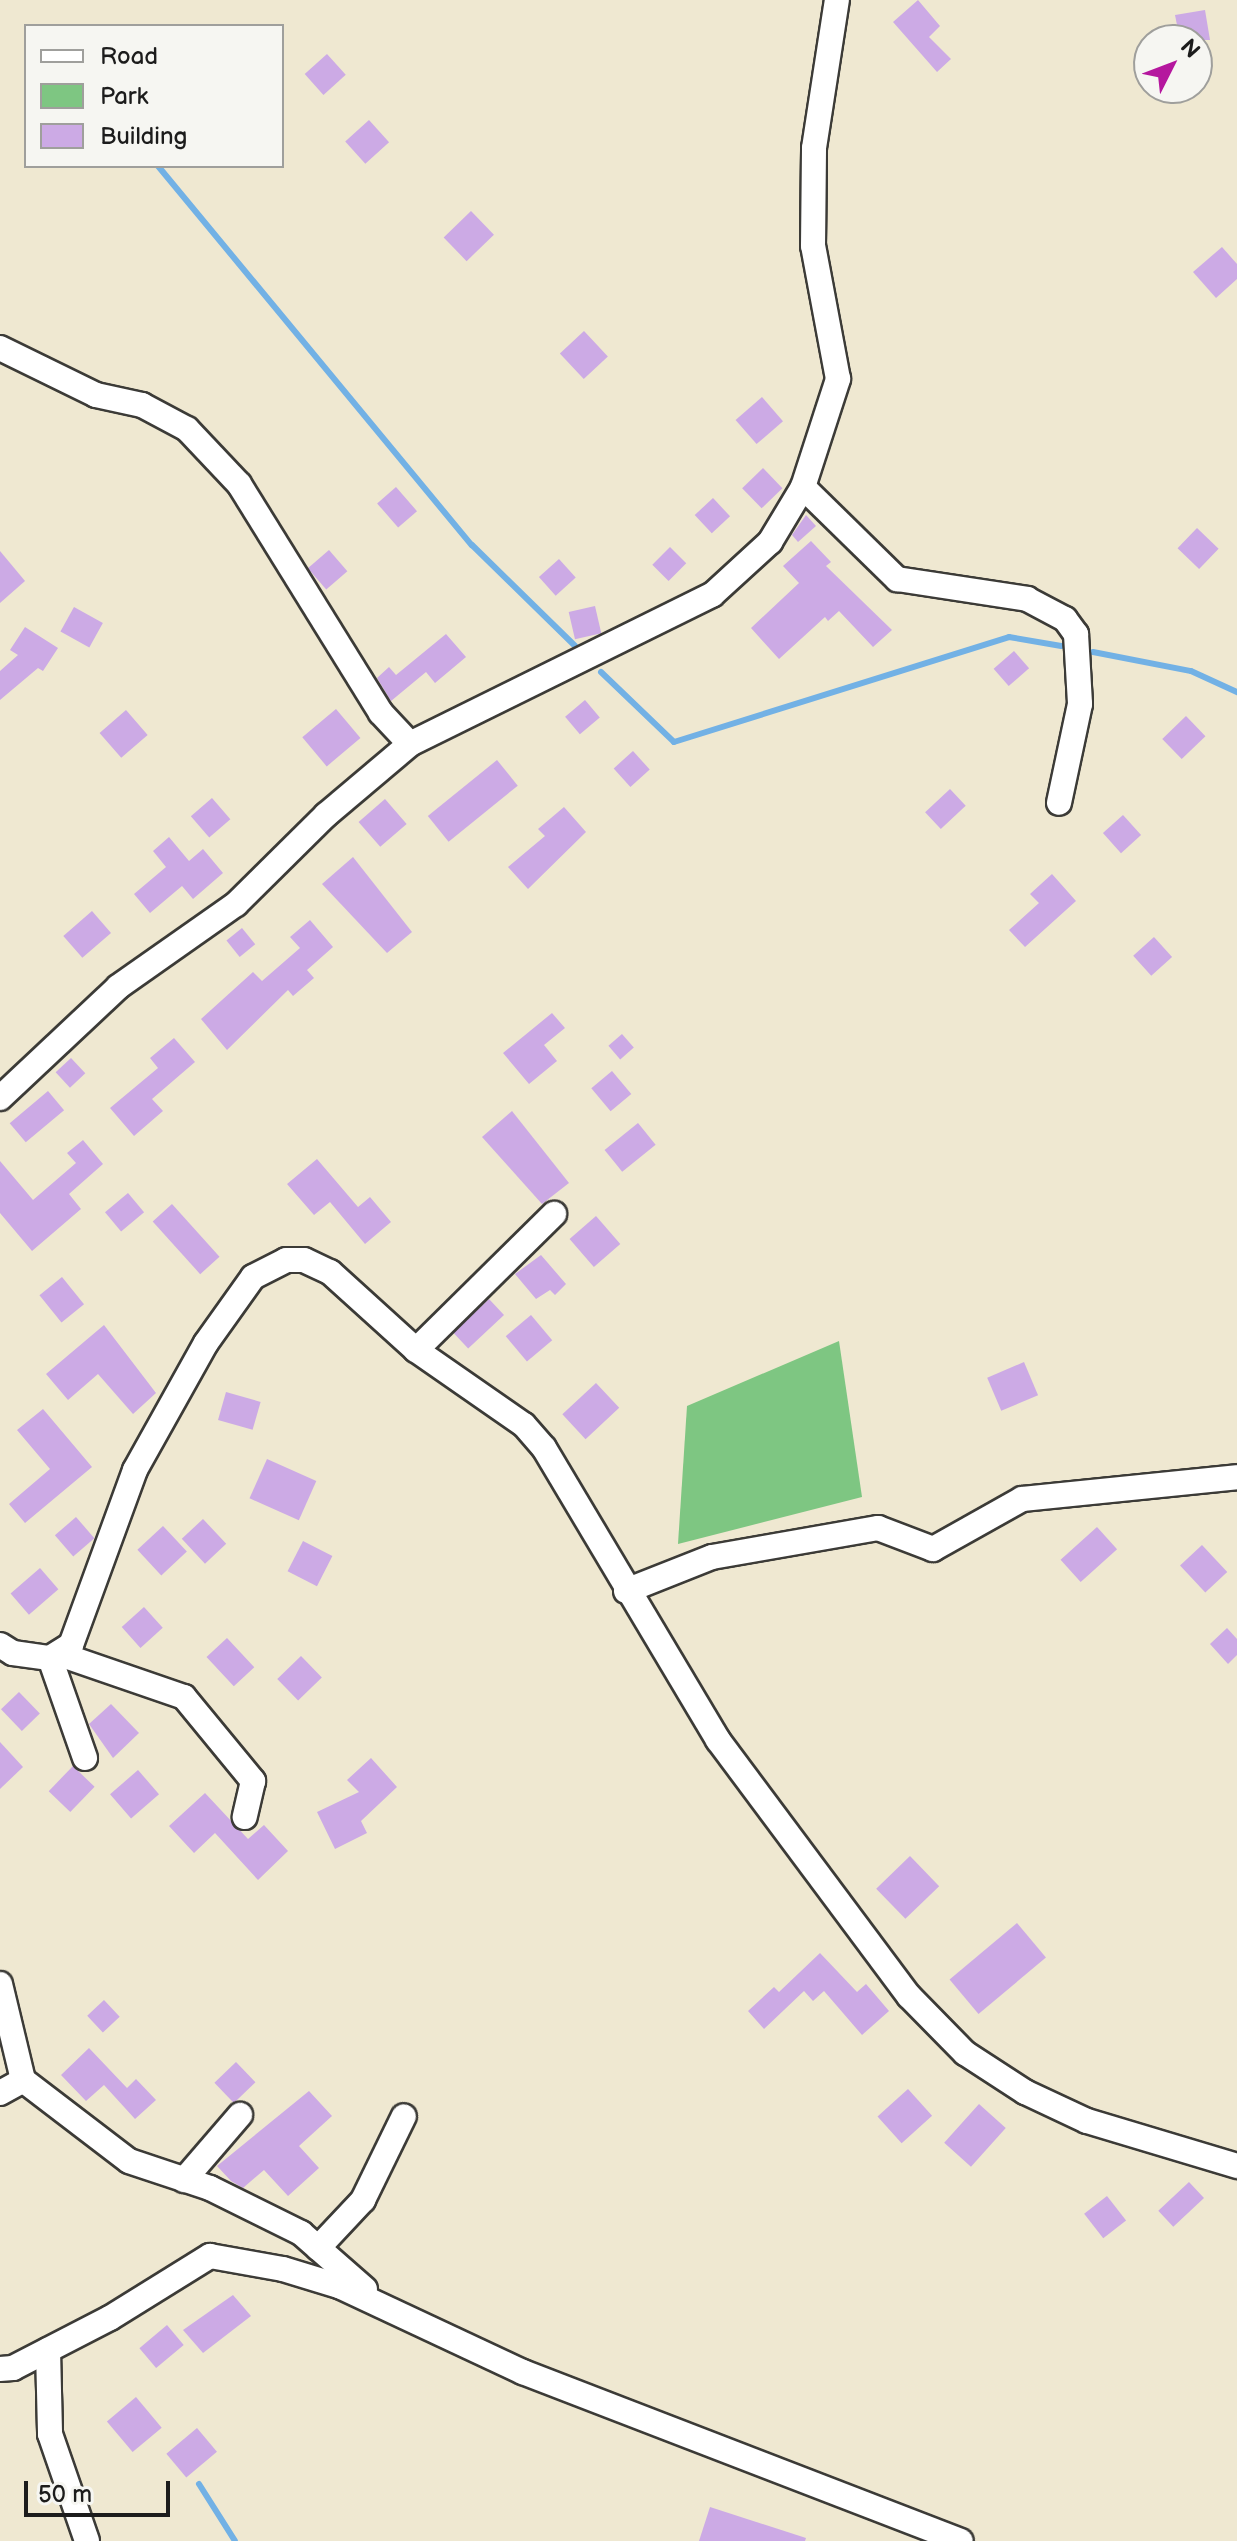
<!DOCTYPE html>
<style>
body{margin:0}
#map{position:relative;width:1237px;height:2541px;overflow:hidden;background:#efe8d1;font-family:"Balsamiq Sans",sans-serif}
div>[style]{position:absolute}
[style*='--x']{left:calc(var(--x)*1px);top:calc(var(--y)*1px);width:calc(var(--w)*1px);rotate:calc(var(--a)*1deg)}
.green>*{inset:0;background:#7ec682}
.stream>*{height:6px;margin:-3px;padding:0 3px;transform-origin:3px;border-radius:3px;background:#72b1e5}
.building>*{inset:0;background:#ccaae5;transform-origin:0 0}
.roads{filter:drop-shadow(2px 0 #3c3b37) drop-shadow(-2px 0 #3c3b37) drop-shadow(0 2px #3c3b37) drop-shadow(0 -2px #3c3b37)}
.minor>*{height:24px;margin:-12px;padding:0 12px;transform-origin:12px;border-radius:12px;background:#fff}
span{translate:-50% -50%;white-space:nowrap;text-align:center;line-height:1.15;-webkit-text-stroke:8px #f6f6f2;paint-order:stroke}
.legend{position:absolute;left:24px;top:24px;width:260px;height:144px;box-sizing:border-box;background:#f6f6f2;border:2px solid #9f9f9c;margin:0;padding:10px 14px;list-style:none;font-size:24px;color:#1c1c1c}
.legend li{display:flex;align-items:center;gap:16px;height:40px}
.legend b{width:40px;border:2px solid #9f9f9c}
.north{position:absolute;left:1133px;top:24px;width:80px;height:80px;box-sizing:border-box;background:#f6f6f2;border:2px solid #9f9f9c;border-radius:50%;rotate:48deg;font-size:22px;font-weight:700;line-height:32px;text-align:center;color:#1c1c1c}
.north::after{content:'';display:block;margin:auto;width:28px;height:36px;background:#b5179e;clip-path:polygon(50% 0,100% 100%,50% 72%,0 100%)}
.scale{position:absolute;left:24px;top:2481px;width:146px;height:36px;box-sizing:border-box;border:4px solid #1c1c1c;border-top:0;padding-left:10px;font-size:24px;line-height:28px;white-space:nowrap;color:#1c1c1c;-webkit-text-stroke:6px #f6f6f2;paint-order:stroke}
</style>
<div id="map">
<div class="green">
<div style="clip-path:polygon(839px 1341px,862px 1497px,678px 1544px,687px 1406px)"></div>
</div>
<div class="stream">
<div style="--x:158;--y:166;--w:492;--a:50.4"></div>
<div style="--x:472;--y:545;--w:144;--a:44.4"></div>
<div style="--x:1093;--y:652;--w:100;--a:11"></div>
<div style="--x:1191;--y:671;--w:51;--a:24.5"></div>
<div style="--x:601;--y:672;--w:101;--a:43.8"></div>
<div style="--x:674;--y:742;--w:351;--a:-17.4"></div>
<div style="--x:1009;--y:637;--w:53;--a:9.8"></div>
<div style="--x:199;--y:2484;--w:67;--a:57.7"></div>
</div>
<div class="building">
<div style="clip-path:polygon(918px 0,940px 26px,929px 37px,951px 59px,937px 72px,893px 22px)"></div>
<div style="clip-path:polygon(1205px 10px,1210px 40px,1180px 40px,1175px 15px)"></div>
<div style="left:327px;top:54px;width:28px;height:30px;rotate:48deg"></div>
<div style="left:369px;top:120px;width:30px;height:32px;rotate:48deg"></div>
<div style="left:471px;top:211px;width:33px;height:38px;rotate:46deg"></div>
<div style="clip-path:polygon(1222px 247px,1237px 264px,1237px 279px,1216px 298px,1193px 272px)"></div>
<div style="left:584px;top:331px;width:35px;height:33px;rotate:47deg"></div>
<div style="left:762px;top:397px;width:32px;height:35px;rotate:49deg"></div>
<div style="left:763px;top:468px;width:28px;height:29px;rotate:46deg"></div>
<div style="left:396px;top:487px;width:32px;height:25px;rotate:49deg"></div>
<div style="left:713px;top:498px;width:25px;height:25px;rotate:47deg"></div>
<div style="clip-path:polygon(806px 515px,816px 526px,798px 542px,792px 535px)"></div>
<div style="left:1197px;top:528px;width:30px;height:28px;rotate:44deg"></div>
<div style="clip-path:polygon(811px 541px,831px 562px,826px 566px,892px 630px,873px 647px,839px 611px,828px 621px,825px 617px,779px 659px,751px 628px,799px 583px,783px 566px)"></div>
<div style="left:670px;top:547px;width:23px;height:25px;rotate:45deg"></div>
<div style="left:329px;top:550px;width:28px;height:28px;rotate:49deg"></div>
<div style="clip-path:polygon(0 551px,25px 581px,0 603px)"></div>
<div style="left:559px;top:559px;width:25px;height:27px;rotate:48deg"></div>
<div style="left:595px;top:606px;width:28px;height:27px;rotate:77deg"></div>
<div style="left:74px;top:607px;width:33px;height:28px;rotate:29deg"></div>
<div style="clip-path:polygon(25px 627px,58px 648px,43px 671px,38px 668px,0 700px,0 671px,18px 655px,10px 650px)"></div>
<div style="clip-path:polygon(446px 634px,466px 657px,435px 683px,426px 672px,391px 701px,377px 678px,389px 667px,396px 675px)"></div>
<div style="left:1014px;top:651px;width:23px;height:27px;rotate:49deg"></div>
<div style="left:585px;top:700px;width:23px;height:26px;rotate:50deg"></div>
<div style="left:336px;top:709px;width:38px;height:44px;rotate:50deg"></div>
<div style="left:126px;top:710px;width:33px;height:35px;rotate:49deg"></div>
<div style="left:1186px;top:716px;width:28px;height:33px;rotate:46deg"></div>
<div style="left:633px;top:751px;width:25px;height:26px;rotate:48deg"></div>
<div style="left:497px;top:760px;width:33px;height:89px;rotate:51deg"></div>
<div style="left:950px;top:789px;width:23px;height:34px;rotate:47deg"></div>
<div style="left:212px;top:798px;width:28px;height:28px;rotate:49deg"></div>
<div style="left:385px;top:799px;width:33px;height:35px;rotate:49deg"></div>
<div style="clip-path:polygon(564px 807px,586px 832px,528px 889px,508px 867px,545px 836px,538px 829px)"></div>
<div style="left:1123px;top:815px;width:27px;height:27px;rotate:48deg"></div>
<div style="clip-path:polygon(169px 837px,189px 861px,203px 849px,223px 873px,193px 899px,182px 886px,150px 913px,134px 894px,166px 867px,153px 851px)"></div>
<div style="clip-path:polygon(353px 857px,412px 932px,387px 953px,322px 884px)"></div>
<div style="clip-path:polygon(1052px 874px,1076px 901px,1025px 947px,1009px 930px,1039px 903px,1030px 894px)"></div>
<div style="left:92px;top:911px;width:29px;height:38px;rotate:49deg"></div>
<div style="clip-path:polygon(310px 920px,333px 947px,307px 970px,314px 978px,293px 996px,288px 990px,227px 1050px,201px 1019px,253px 972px,262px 981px,300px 948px,290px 937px)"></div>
<div style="left:242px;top:928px;width:21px;height:20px;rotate:51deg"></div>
<div style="left:1154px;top:937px;width:27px;height:28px;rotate:48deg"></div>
<div style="clip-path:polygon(552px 1013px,565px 1028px,544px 1045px,557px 1061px,529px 1084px,503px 1053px)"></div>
<div style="left:622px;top:1034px;width:18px;height:18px;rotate:49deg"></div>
<div style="clip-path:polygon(174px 1038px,195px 1062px,152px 1099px,163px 1111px,134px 1136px,110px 1108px,158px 1068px,150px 1058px)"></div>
<div style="left:71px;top:1058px;width:21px;height:21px;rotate:47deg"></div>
<div style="left:612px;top:1071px;width:30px;height:27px;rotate:50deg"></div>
<div style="left:48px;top:1091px;width:25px;height:50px;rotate:50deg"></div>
<div style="clip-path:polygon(512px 1111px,569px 1183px,542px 1204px,482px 1137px)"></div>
<div style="left:638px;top:1123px;width:28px;height:43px;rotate:51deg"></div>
<div style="clip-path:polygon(83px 1140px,103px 1164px,69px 1194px,81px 1209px,32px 1251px,0 1213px,0 1161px,33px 1200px,76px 1163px,67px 1153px)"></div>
<div style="clip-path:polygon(317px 1159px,358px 1207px,370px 1197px,391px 1222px,365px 1244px,330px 1202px,314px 1215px,287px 1184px)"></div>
<div style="left:128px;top:1193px;width:25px;height:30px;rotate:50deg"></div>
<div style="left:172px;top:1204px;width:71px;height:26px;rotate:48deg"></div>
<div style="left:596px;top:1216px;width:37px;height:35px;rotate:49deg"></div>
<div style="clip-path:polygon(541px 1255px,566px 1284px,555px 1295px,550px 1290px,536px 1299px,515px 1274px)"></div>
<div style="left:62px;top:1277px;width:35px;height:29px;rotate:51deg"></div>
<div style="left:489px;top:1299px;width:22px;height:49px;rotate:47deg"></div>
<div style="left:531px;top:1315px;width:33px;height:33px;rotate:50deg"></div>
<div style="clip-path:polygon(104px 1325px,156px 1393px,133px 1414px,98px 1374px,68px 1400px,46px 1374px)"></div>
<div style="left:1024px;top:1362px;width:36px;height:40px;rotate:67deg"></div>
<div style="left:596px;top:1383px;width:34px;height:46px;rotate:47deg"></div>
<div style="left:226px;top:1392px;width:36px;height:29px;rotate:16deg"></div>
<div style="clip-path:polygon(43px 1409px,92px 1467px,25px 1523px,9px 1504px,50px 1469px,17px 1430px)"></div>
<div style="left:267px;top:1459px;width:54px;height:43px;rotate:24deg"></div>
<div style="left:76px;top:1517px;width:28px;height:28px;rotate:49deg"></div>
<div style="left:203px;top:1519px;width:34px;height:29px;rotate:47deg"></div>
<div style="left:163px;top:1526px;width:35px;height:35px;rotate:47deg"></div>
<div style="left:1097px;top:1527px;width:30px;height:49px;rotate:48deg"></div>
<div style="left:303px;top:1541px;width:33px;height:34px;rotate:27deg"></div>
<div style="left:1202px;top:1545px;width:37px;height:30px;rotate:47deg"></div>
<div style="left:40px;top:1568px;width:28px;height:39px;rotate:49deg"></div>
<div style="left:144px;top:1607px;width:28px;height:30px;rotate:48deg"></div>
<div style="clip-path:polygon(1227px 1628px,1237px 1639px,1237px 1655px,1228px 1664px,1210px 1644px)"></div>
<div style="left:227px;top:1638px;width:40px;height:28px;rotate:47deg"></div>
<div style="left:301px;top:1656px;width:30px;height:33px;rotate:46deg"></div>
<div style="left:19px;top:1692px;width:30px;height:25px;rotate:46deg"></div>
<div style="clip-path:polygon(111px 1704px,139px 1733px,113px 1758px,89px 1724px)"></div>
<div style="clip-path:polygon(0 1742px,23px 1767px,0 1789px)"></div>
<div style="clip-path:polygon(371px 1758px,397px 1787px,361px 1821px,367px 1833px,335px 1849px,317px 1812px,359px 1792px,347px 1780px)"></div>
<div style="left:73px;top:1766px;width:30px;height:35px;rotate:44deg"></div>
<div style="left:138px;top:1770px;width:32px;height:37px;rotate:49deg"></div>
<div style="clip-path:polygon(205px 1793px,248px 1839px,264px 1825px,288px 1851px,258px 1880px,215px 1833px,194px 1853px,169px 1826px)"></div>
<div style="left:910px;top:1856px;width:42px;height:47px;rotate:46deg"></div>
<div style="left:1017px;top:1923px;width:45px;height:88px;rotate:50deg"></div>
<div style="clip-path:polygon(820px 1953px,857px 1992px,866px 1984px,889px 2011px,862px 2035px,824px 1991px,813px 2001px,804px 1991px,764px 2029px,748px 2011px,774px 1987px,779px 1992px)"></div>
<div style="left:104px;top:2000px;width:23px;height:23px;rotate:47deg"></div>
<div style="clip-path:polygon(89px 2048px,127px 2088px,136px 2079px,156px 2100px,135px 2119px,104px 2085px,86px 2101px,61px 2075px)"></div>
<div style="left:236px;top:2062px;width:28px;height:30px;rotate:46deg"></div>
<div style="left:908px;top:2089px;width:36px;height:41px;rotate:48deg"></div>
<div style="clip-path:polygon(309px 2091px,332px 2116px,299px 2146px,319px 2168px,288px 2196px,264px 2170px,243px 2188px,231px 2181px,217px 2166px)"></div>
<div style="left:979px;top:2104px;width:36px;height:52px;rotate:42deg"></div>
<div style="left:1189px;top:2182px;width:22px;height:42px;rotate:47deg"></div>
<div style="left:1107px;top:2196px;width:31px;height:29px;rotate:52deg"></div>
<div style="clip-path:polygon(233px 2295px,251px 2316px,203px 2353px,183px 2330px)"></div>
<div style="left:167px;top:2325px;width:26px;height:36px;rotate:50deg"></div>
<div style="left:136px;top:2397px;width:40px;height:38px;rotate:50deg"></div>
<div style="left:197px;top:2428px;width:31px;height:40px;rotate:50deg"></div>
<div style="clip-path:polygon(710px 2507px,806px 2538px,805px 2541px,699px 2541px)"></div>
</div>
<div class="roads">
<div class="minor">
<div style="--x:0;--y:348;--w:107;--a:26.1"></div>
<div style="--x:96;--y:395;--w:47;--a:12.3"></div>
<div style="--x:142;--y:405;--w:51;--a:28.1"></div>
<div style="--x:187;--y:429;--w:76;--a:46.6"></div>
<div style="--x:239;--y:484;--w:269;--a:58.2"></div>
<div style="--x:381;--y:713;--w:42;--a:46.9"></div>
<div style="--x:803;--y:487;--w:132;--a:44.4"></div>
<div style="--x:897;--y:579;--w:132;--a:8.7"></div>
<div style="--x:1027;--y:599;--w:43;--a:27.8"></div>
<div style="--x:1065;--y:619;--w:19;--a:54"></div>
<div style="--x:1076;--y:634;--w:70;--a:86.7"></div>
<div style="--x:1080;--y:704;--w:101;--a:102"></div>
<div style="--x:0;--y:1098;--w:162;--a:-43.2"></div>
<div style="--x:118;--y:987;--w:144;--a:-35.1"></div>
<div style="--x:236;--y:904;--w:127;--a:-44.7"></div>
<div style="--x:326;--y:815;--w:110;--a:-40.2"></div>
<div style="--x:410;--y:744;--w:337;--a:-26.3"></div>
<div style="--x:712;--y:595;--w:79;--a:-42.4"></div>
<div style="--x:770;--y:542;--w:64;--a:-59"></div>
<div style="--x:803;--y:487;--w:114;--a:-72"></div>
<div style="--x:838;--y:379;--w:135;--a:-100.6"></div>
<div style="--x:813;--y:246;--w:98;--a:-89.4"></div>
<div style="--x:814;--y:148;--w:150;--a:-81.2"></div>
<div style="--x:416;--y:1350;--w:194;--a:-44.6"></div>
<div style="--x:626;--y:1591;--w:92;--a:-21.6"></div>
<div style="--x:712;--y:1557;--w:169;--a:-9.9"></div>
<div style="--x:878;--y:1528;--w:59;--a:20.9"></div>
<div style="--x:933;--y:1549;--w:102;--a:-29.3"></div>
<div style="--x:1022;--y:1499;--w:216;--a:-5.8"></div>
<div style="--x:0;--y:1645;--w:15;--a:32"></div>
<div style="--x:13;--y:1653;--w:37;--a:8"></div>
<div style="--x:50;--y:1658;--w:25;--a:-32"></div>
<div style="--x:71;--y:1645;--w:186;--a:-69.9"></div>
<div style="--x:135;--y:1470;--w:145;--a:-60.8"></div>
<div style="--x:206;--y:1343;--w:81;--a:-54.5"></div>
<div style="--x:253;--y:1277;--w:37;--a:-27"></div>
<div style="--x:286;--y:1260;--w:18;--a:0"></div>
<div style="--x:304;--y:1260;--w:29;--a:25"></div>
<div style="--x:330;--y:1272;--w:116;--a:42.2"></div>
<div style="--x:416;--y:1350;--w:131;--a:34.8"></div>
<div style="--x:524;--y:1425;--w:30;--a:49"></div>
<div style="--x:544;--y:1448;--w:340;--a:59.2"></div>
<div style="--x:718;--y:1740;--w:319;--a:53.3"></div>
<div style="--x:909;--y:1996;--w:80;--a:45.5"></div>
<div style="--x:965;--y:2053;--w:72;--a:33"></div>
<div style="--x:1025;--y:2092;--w:68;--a:25.1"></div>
<div style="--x:1087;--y:2121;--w:157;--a:16.7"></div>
<div style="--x:62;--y:1655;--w:129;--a:19"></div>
<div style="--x:184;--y:1697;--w:109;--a:50.6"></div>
<div style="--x:253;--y:1781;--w:37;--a:103"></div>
<div style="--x:50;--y:1658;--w:106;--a:70.7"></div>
<div style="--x:0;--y:1984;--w:99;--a:76.5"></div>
<div style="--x:23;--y:2080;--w:133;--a:37.4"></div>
<div style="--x:129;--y:2161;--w:85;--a:18.4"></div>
<div style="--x:210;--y:2188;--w:102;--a:26.3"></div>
<div style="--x:301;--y:2233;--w:85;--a:41.2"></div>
<div style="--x:0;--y:2093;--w:26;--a:-29"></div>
<div style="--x:184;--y:2180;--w:86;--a:-49.3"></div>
<div style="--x:318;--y:2248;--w:66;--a:-46.8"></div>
<div style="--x:363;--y:2200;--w:93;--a:-64"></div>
<div style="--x:48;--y:2350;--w:84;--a:88.6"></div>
<div style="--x:50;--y:2434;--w:113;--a:70.9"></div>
<div style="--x:0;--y:2369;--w:13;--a:-4"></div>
<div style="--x:13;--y:2368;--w:109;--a:-27.3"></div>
<div style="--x:110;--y:2318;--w:118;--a:-31.8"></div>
<div style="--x:210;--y:2256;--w:74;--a:10.1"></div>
<div style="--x:283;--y:2269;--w:59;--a:16.9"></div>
<div style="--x:339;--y:2286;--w:203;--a:25.1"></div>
<div style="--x:523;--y:2372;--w:469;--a:21.1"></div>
</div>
</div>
<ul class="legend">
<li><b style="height:10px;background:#fff"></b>Road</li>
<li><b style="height:22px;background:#7ec682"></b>Park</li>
<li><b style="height:22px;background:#ccaae5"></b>Building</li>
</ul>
<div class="north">N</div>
<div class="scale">50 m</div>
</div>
